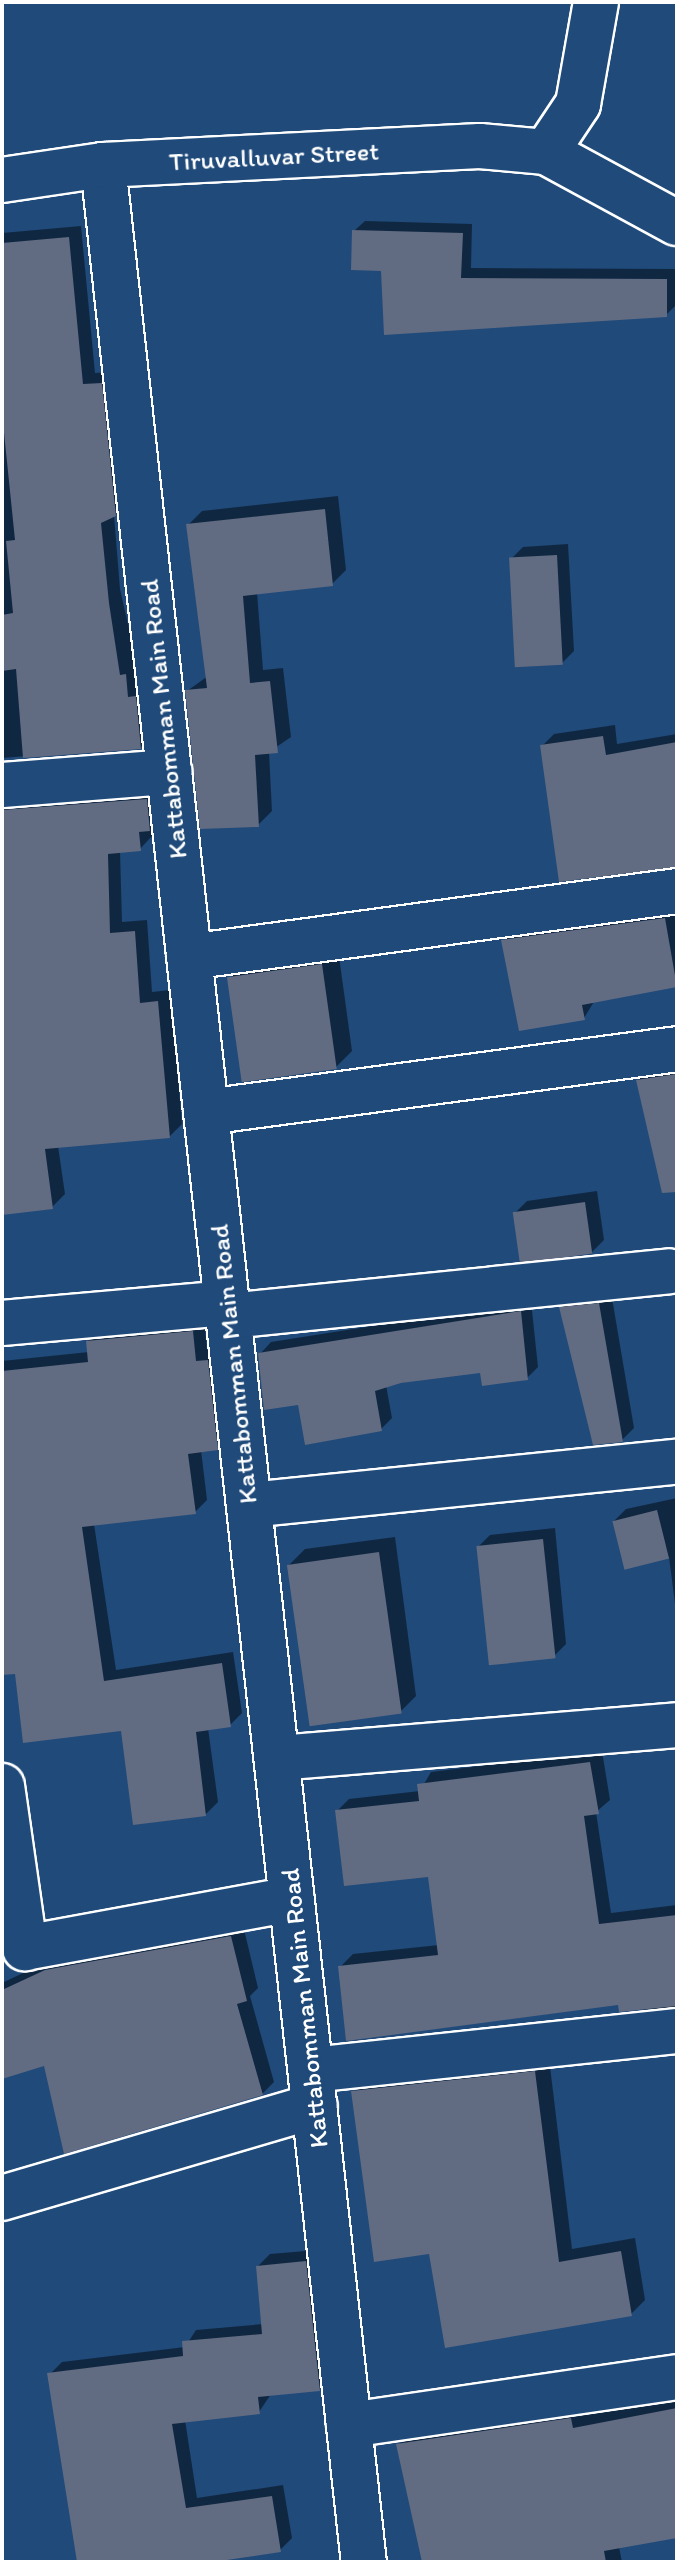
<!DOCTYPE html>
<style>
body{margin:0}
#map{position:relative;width:679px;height:2564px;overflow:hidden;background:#1f4a7a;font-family:Itim,sans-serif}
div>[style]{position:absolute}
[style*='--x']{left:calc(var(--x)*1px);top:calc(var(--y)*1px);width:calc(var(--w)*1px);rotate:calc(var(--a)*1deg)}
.shadow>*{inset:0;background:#0007}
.building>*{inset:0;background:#616b81;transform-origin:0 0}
.roads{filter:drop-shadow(2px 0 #fff) drop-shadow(-2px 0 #fff) drop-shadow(0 2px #fff) drop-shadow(0 -2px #fff)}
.minor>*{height:44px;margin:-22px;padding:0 22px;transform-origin:22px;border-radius:22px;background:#1f4a7a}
span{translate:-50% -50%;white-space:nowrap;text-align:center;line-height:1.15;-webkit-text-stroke:6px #1f4a7a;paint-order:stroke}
.street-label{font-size:26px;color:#fff}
.frame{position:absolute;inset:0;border:4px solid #fff;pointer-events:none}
</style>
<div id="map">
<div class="shadow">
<div style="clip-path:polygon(365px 221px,472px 224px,471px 268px,677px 269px,677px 304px,666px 315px,383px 269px,354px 231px)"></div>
<div style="clip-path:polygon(81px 226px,95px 373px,114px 372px,128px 502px,114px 515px,120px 589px,153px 735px,141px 747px,2px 758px,2px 233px)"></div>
<div style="clip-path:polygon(338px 496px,346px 570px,332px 584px,257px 592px,263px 670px,283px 668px,291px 737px,269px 752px,272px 811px,258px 825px,187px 691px,208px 676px,188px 525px,202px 511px)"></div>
<div style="clip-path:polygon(568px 544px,574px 651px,562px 663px,511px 559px,523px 547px)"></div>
<div style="clip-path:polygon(615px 725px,617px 744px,677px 734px,677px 867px,542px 746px,554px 734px)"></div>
<div style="clip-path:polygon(159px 787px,162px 817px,152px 836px,140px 849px,120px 851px,122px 922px,147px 920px,152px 992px,170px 990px,182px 1124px,169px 1137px,58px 1146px,65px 1194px,52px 1207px,2px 1213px,2px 791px)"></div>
<div style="clip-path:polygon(677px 907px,677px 982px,595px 1000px,584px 1018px,503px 941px,515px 929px)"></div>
<div style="clip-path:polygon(338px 949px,352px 1051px,336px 1067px,230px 978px,246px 962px)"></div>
<div style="clip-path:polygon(677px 1064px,677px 1132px,638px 1080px,650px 1068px)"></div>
<div style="clip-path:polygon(597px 1191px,604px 1240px,592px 1252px,515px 1213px,527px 1201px)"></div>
<div style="clip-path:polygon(611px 1292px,634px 1428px,622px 1440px,562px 1308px,573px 1296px)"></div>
<div style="clip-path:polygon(531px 1301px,538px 1367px,527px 1378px,481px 1370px,386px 1385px,392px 1418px,381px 1429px,299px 1403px,260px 1354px,271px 1342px)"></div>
<div style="clip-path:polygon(204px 1320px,207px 1350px,219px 1349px,229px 1436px,201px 1450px,207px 1500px,195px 1512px,94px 1524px,116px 1670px,233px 1652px,242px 1713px,230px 1725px,208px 1728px,218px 1802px,206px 1814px,123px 1729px,17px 1671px,2px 1649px,2px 1361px,89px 1352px,88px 1341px,100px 1329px)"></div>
<div style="clip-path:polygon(677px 1498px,677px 1619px,669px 1557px,626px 1568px,614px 1521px,626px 1509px)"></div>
<div style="clip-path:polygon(555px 1528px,566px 1644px,554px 1656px,478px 1547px,490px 1535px)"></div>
<div style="clip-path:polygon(395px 1537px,416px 1696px,400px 1712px,289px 1565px,305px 1549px)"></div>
<div style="clip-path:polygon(602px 1751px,610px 1800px,596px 1812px,611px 1913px,677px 1905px,677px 2009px,621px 2010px,620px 2003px,340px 1967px,353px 1954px,439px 1945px,430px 1874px,337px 1811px,349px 1799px,420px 1791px,431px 1772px)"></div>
<div style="clip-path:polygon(243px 1925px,258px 1988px,250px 1996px,274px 2082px,262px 2094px,46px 2064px,2px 2076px,2px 1983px,44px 1963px)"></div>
<div style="clip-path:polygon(549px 2058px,572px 2249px,635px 2238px,645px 2300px,631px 2314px,431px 2252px,353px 2092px,367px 2078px)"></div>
<div style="clip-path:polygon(317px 2250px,331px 2378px,319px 2389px,271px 2394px,259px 2412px,185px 2420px,197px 2498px,283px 2485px,292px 2538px,280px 2550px,198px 2562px,79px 2562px,50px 2374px,62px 2362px,185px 2347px,196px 2330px,263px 2324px,258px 2266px,270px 2254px)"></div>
<div style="clip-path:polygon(677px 2398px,677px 2536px,619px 2547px,622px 2562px,424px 2562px,399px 2445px,412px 2432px)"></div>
</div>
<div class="building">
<div style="clip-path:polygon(352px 230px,463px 233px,461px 278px,667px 279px,667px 317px,384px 335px,381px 271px,351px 270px)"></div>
<div style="clip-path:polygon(69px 237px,83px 384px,102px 383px,116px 516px,101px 523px,109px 603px,120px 675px,126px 674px,128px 697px,136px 696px,141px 749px,23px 758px,16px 669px,2px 671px,2px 615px,13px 613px,6px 541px,15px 540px,2px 413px,2px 243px)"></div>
<div style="clip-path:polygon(325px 509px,333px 586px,243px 596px,250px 683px,270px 681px,278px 753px,255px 755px,259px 827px,200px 829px,185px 690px,207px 688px,186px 524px)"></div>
<div style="left:557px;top:555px;width:110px;height:48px;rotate:87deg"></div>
<div style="clip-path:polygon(603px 736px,606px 755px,677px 742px,677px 867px,559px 882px,540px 745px)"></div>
<div style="clip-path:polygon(147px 799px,150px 831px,139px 832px,141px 851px,108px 854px,110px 933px,135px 931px,140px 1003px,158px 1001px,170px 1138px,45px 1149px,53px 1209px,2px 1215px,2px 810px)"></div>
<div style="clip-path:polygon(665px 918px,677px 987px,582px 1005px,585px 1020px,519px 1031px,501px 940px)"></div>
<div style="left:322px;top:964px;width:106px;height:96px;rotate:82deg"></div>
<div style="clip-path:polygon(677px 1074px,677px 1192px,662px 1193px,636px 1080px)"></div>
<div style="left:585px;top:1202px;width:52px;height:73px;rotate:82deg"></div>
<div style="clip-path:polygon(599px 1303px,623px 1442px,593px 1445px,559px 1307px)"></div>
<div style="clip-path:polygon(521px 1311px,528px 1380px,482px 1386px,480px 1373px,401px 1383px,375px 1391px,382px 1431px,305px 1445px,298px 1405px,264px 1410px,258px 1353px)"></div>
<div style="clip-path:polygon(193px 1331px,196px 1361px,208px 1360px,218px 1450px,188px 1454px,196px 1514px,82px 1527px,104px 1681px,222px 1663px,231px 1727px,196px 1732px,206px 1816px,133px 1825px,121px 1731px,23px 1743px,15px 1674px,2px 1675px,2px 1371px,88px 1362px,86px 1341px)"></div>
<div style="left:657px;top:1510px;width:50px;height:46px;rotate:76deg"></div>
<div style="left:543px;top:1539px;width:120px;height:67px;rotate:84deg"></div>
<div style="left:379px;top:1552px;width:163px;height:93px;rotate:82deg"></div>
<div style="clip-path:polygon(590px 1762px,599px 1814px,584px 1816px,599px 1924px,677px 1915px,677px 2006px,619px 2012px,618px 2005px,346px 2041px,338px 1966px,438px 1955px,428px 1877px,344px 1886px,335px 1810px,419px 1801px,417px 1784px)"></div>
<div style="clip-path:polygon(231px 1936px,247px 2001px,237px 2004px,263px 2095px,64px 2154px,44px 2066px,2px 2079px,2px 1990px,45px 1970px)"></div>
<div style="clip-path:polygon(535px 2071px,559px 2262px,621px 2251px,632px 2316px,445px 2348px,429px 2254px,374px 2262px,351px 2091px)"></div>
<div style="clip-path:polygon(306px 2261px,320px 2391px,258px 2397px,260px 2414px,172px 2424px,186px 2508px,272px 2496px,281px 2552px,213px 2562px,77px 2562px,47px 2373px,183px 2356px,182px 2341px,262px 2334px,256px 2266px)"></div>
<div style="clip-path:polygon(677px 2408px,677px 2538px,604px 2551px,606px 2562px,422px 2562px,396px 2444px,571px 2418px,573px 2428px)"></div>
</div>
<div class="roads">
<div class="minor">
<div style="--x:546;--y:152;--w:58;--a:-56.3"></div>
<div style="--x:578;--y:104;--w:104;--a:-80"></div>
<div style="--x:103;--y:165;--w:2411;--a:83.79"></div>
<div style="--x:2;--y:180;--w:102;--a:-8.4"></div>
<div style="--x:103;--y:165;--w:377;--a:-2.9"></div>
<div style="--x:480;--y:146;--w:66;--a:5.2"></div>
<div style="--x:546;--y:152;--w:149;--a:28.5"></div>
<div style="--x:2;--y:785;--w:168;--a:-4.5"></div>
<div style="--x:189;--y:957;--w:492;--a:-7.7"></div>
<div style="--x:206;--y:1112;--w:475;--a:-7.6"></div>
<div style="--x:229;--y:1316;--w:442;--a:-5.8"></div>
<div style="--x:2;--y:1323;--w:227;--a:-5.1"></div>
<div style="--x:250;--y:1505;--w:429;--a:-5.8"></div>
<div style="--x:277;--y:1758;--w:401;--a:-4.7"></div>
<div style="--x:2;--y:1786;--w:164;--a:81.9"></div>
<div style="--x:25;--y:1948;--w:271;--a:-10.4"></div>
<div style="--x:311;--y:2070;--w:368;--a:-6.1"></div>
<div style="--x:2;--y:2198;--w:326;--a:-16.4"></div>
<div style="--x:349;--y:2425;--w:331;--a:-8.3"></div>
</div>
</div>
<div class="street-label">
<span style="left:274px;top:157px;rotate:-3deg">Tiruvalluvar Street</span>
<span style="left:164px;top:719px;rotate:-96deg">Kattabomman Main Road</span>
<span style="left:234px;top:1364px;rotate:-96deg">Kattabomman Main Road</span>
<span style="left:305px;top:2008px;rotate:-96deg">Kattabomman Main Road</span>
</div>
<div class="frame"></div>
</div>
